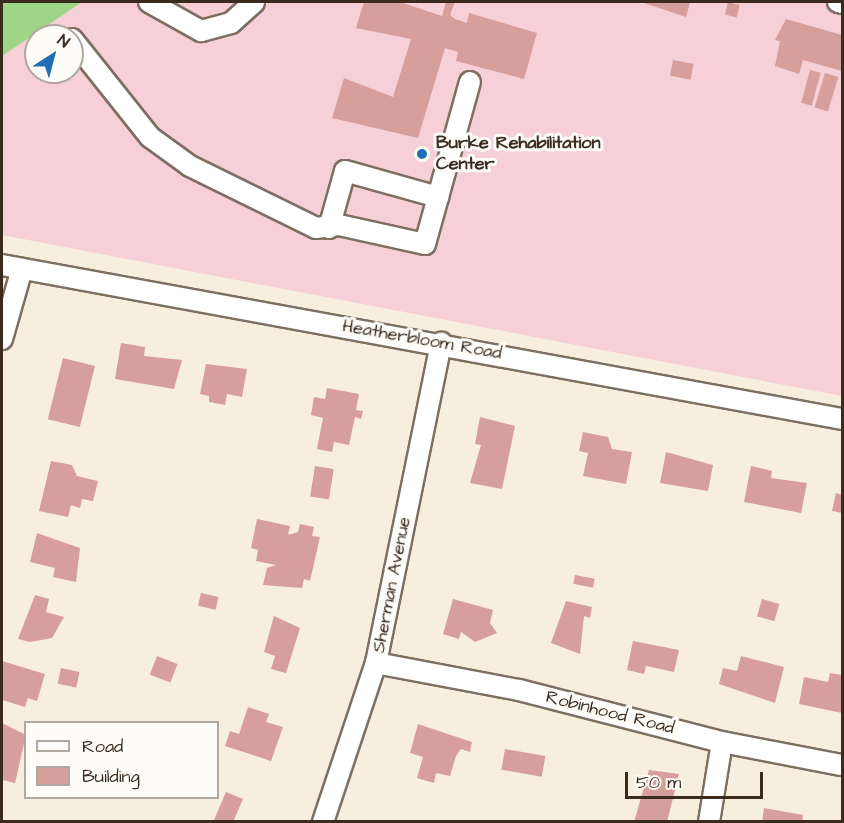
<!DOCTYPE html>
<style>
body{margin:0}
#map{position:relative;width:844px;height:823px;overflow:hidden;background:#f8eede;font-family:"Architects Daughter",sans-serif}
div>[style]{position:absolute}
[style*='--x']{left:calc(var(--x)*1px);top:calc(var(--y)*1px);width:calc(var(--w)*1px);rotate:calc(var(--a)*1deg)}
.built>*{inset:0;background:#f6cfd7}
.green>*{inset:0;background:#9ed586}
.building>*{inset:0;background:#d69f9c;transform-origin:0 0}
.roads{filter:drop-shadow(2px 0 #7d6f61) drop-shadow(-2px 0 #7d6f61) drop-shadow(0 2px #7d6f61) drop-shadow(0 -2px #7d6f61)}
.minor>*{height:20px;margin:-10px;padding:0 10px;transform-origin:10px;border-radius:10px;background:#fff}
.dots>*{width:16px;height:16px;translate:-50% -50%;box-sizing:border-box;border:3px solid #fdfcf7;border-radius:50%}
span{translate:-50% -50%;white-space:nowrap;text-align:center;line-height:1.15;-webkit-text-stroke:6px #fdfcf7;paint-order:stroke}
.poi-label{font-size:18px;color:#3b2a1e;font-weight:700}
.left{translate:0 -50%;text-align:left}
.street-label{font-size:18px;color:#3b2a1e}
.frame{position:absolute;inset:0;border:3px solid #3b2a1e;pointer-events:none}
.legend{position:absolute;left:24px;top:721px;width:195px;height:78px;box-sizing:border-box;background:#fdfcf7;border:2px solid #afa8a0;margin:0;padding:8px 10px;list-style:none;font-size:18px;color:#3b2a1e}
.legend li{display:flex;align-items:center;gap:12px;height:30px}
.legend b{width:30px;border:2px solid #afa8a0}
.north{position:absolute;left:24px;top:24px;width:60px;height:60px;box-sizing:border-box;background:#fdfcf7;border:2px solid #afa8a0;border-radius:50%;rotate:36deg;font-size:16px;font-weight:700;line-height:24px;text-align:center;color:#3b2a1e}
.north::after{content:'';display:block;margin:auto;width:21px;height:27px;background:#1f6fb2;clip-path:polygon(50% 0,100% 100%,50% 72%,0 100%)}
.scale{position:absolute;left:625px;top:772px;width:138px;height:27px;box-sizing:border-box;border:3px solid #3b2a1e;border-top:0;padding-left:8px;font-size:18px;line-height:21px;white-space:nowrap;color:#3b2a1e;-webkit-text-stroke:4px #fdfcf7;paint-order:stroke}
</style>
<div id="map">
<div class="built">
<div style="clip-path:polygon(evenodd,2px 2px,842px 2px,842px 396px,2px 235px,2px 2px,36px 36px,72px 36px,72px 72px,36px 72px,36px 36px)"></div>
</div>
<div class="green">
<div style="clip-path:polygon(2px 2px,82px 2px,2px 56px)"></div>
</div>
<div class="building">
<div style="clip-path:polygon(364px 2px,400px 2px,442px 16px,446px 2px,455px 2px,450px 15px,455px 19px,467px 23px,469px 13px,537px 33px,524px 79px,456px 61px,458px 52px,445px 48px,418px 138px,332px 118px,344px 78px,393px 97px,411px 39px,356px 28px)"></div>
<div style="clip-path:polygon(641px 2px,690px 2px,686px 17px)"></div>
<div style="left:728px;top:2px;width:12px;height:13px;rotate:14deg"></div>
<div style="clip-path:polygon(786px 19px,842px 35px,842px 71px,803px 60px,799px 74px,775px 66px,780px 41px,775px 40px)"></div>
<div style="left:673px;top:60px;width:21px;height:16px;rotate:11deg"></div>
<div style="left:810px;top:70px;width:11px;height:34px;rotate:15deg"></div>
<div style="left:825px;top:73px;width:14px;height:36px;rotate:17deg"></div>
<div style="clip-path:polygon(121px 343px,145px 347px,144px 356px,182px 360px,174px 389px,115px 379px)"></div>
<div style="left:63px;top:358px;width:33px;height:63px;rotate:14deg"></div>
<div style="clip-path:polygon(206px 364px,247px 369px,242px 397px,227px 394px,225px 405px,209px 402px,209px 396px,200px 394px)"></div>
<div style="clip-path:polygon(327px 388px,359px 394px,356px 410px,363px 411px,361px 419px,355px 417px,349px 445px,334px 442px,332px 452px,317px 449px,323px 418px,311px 415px,314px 397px,325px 399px)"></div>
<div style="clip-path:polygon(480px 417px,515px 426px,502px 489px,470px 483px,481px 445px,475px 444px)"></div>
<div style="clip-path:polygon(583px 432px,608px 437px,612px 449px,632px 452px,626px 484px,583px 476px,588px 453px,579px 451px)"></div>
<div style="clip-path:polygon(666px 452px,713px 465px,708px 491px,660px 483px)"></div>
<div style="clip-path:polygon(51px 461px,72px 465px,77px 476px,98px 481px,93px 501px,82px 499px,80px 508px,71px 505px,68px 517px,39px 511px)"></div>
<div style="left:315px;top:466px;width:19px;height:31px;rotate:9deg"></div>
<div style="clip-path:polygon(751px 466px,772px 471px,771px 478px,807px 483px,801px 513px,744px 502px)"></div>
<div style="clip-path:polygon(836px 493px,842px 495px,842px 513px,832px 511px)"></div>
<div style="clip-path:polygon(257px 519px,290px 526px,288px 535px,298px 532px,300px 524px,314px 527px,312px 536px,320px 537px,310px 581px,304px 579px,302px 588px,263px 585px,267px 568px,276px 565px,256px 561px,258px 550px,251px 548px)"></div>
<div style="clip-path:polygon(37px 533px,80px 548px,76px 582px,53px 577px,55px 568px,30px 562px)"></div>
<div style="left:575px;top:575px;width:20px;height:9px;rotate:11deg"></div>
<div style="left:201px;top:593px;width:18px;height:13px;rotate:13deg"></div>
<div style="clip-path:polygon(35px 595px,49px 599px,46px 612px,64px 617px,52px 638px,30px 642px,18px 639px)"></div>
<div style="clip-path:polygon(453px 599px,493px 610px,490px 623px,497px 633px,475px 642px,461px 632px,459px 639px,443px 634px)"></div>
<div style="left:762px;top:599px;width:18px;height:18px;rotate:16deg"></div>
<div style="clip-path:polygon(566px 601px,592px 607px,590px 618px,584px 616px,580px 654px,551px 643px)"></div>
<div style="clip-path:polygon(274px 616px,300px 628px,286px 673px,271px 669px,275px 656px,264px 652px)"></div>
<div style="clip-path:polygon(633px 641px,679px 650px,674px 672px,646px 666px,644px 674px,627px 670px)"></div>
<div style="left:157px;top:656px;width:22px;height:20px;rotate:21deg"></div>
<div style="clip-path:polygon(741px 656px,784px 667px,775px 703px,719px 684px,723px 668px,737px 671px)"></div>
<div style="clip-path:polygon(2px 661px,45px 674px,37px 701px,28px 698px,25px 707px,2px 700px)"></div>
<div style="left:61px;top:668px;width:19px;height:16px;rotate:12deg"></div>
<div style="clip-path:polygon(830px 673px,842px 675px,842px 713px,799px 704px,804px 677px,828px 682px)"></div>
<div style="clip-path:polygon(248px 707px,269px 714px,266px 722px,283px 727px,271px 761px,225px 746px,230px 731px,239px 734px)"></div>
<div style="clip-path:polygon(2px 723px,26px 735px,15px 783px,2px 780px)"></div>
<div style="clip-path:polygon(418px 724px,472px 742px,470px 752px,461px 749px,456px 756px,450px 776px,436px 773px,434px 783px,417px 778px,423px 757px,410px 753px)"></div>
<div style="left:505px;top:749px;width:41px;height:21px;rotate:10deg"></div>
<div style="clip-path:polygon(649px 770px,679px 774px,667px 822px,634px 822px)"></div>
<div style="clip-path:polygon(226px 792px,243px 799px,233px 822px,213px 822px)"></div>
<div style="clip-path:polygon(764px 808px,803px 815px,802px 822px,762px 822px)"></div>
</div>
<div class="roads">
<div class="minor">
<div style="--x:149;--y:2;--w:60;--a:29.1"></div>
<div style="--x:201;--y:31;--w:31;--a:-15"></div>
<div style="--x:231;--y:23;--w:31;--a:-42"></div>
<div style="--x:838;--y:2;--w:4;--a:14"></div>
<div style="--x:72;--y:39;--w:125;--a:51.5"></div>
<div style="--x:150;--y:137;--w:49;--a:35.9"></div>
<div style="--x:190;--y:166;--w:140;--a:26.2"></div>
<div style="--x:316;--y:228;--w:23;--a:-7"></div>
<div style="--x:339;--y:225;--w:88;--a:12.5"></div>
<div style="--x:425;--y:244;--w:168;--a:-74.5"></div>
<div style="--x:329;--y:228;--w:59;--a:-74.3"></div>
<div style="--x:345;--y:171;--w:97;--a:15.6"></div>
<div style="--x:2;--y:265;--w:854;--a:10.39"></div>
<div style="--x:2;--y:339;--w:73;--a:-74.1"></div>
<div style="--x:376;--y:663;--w:146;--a:10.7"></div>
<div style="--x:519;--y:690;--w:210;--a:14.4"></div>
<div style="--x:722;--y:742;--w:122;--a:10.9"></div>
<div style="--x:323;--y:822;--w:168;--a:-71.6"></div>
<div style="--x:376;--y:663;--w:327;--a:-78.5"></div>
<div style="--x:709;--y:822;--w:81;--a:-80.8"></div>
</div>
</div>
<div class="dots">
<div style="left:422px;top:154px;background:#1f6fb2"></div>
</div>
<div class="poi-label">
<span class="left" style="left:436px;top:154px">Burke Rehabilitation<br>Center</span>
</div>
<div class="street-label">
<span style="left:422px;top:340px;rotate:10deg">Heatherbloom Road</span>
<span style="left:392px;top:585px;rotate:-79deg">Sherman Avenue</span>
<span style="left:610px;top:713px;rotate:14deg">Robinhood Road</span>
</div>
<div class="frame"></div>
<ul class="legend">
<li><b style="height:8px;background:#fff"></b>Road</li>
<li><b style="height:16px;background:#d69f9c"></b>Building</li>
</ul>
<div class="north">N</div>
<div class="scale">50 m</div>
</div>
